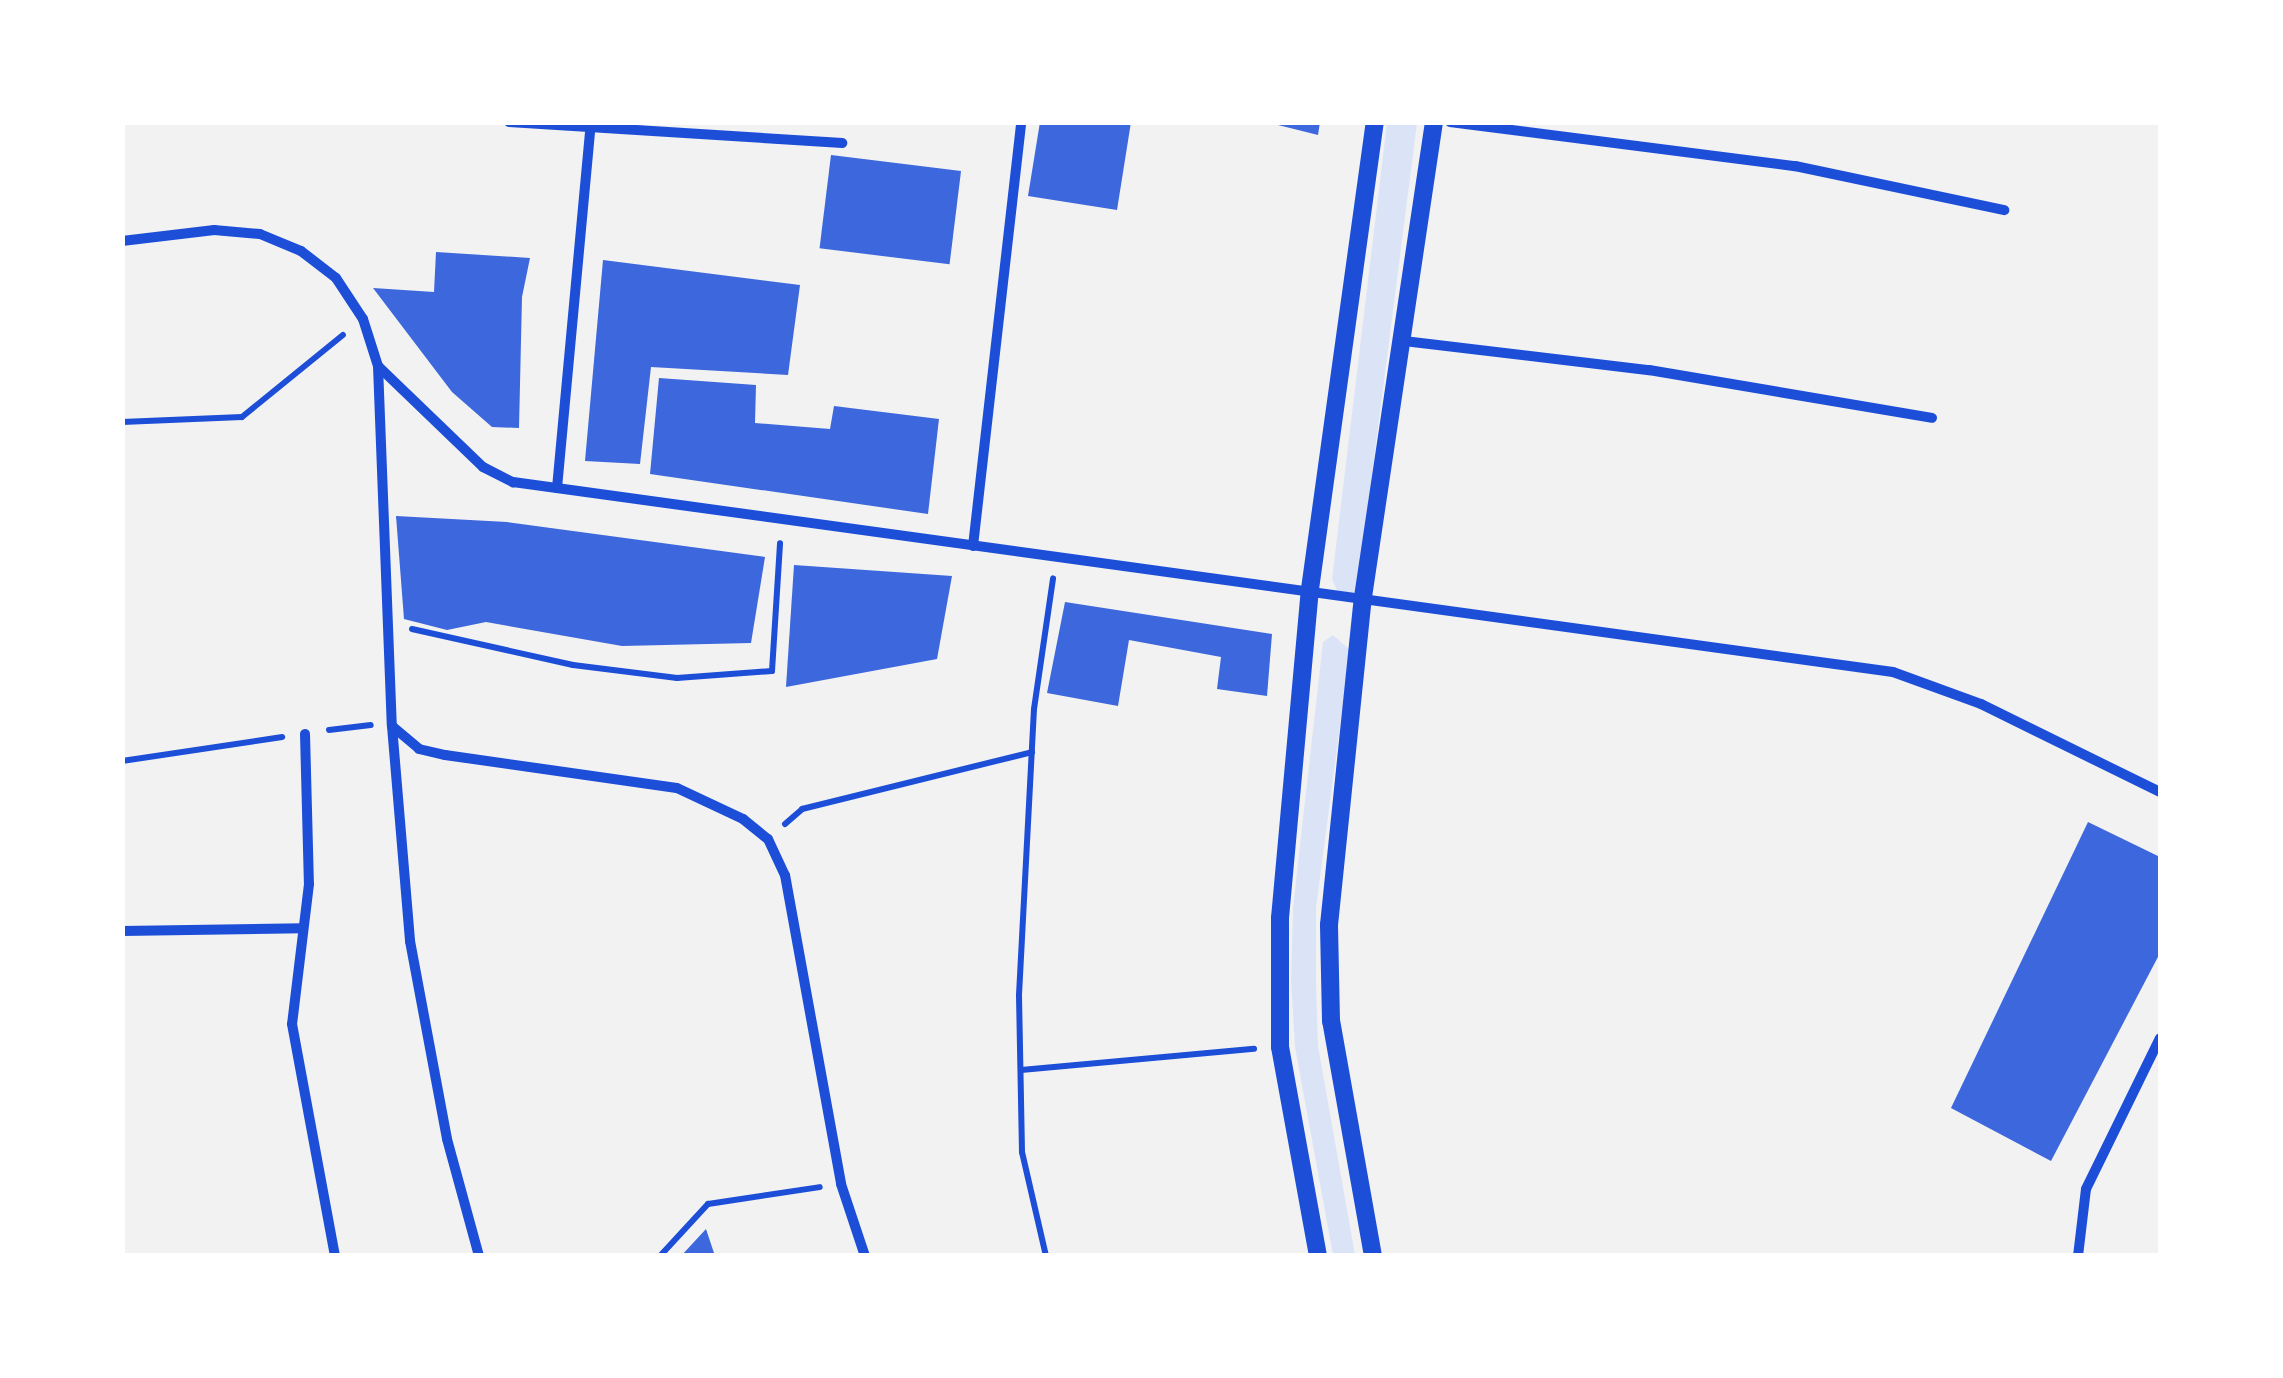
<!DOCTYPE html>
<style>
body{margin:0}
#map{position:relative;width:2283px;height:1378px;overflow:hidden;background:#f2f2f2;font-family:"IBM Plex Sans",sans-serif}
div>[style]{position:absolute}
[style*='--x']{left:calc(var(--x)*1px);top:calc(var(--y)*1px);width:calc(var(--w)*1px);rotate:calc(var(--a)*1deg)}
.green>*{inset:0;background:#dbe4f7}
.building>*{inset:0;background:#3d67dc;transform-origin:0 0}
.path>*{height:6px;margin:-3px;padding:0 3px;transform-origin:3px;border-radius:3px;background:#1d4ed8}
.minor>*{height:10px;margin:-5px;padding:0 5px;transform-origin:5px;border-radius:5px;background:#1d4ed8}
.tertiary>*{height:18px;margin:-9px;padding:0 9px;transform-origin:9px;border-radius:9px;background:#1d4ed8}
span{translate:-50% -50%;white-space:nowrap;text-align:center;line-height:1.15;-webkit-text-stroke:8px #fff;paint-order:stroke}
.frame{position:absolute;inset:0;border:125px solid #fff;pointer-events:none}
</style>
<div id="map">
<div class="green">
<div style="clip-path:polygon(1387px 123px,1417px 123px,1357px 592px,1349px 594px,1337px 591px,1332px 579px)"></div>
<div style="clip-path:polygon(1333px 635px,1350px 650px,1316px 908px,1316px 982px,1318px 1046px,1355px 1255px,1333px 1255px,1295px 1047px,1291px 980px,1293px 907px,1323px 642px)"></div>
</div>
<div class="building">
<div style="clip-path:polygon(1040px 122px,1131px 122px,1117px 210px,1028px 196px)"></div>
<div style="clip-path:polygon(1266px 122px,1320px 122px,1318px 135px)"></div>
<div style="left:831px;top:155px;width:131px;height:94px;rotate:7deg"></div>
<div style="clip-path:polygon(436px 252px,530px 258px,522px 297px,519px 428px,492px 427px,452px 392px,373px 288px,434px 292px)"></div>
<div style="clip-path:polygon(603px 260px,800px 285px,788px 375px,651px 367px,640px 464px,585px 461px)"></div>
<div style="clip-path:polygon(659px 378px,756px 385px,755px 423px,830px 429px,834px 406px,939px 419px,928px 514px,650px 474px)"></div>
<div style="clip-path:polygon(396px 516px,507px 522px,765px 557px,751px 643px,622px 646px,486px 622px,447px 630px,404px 619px)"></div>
<div style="clip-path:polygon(794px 565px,952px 576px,937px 659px,786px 687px)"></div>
<div style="clip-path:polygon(1065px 602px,1272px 634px,1267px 696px,1217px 689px,1221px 657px,1129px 640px,1118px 706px,1047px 693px)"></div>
<div style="clip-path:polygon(2088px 822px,2160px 857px,2160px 953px,2051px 1161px,1951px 1108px)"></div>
<div style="clip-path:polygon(706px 1229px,715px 1256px,681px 1256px)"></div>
</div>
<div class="path">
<div style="--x:122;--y:422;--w:120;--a:-2.4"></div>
<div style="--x:242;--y:417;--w:130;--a:-39.1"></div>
<div style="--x:412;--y:629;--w:165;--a:12.6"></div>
<div style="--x:573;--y:665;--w:105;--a:7.1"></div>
<div style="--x:677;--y:678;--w:95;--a:-4.2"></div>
<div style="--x:772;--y:671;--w:128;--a:-86.4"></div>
<div style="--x:329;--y:730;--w:42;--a:-6.8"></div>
<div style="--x:122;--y:761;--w:162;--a:-8.5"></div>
<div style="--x:785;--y:824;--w:23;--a:-41"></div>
<div style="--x:802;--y:809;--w:237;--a:-13.9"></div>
<div style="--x:1021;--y:1070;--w:234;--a:-5.2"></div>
<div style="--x:660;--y:1256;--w:71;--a:-47.3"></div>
<div style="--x:708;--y:1204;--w:113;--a:-8.6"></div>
<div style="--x:1046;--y:1256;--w:107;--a:-103"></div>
<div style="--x:1022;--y:1152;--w:157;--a:-91.1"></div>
<div style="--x:1019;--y:995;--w:286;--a:-87"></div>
<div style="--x:1034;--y:709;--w:132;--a:-81.7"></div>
</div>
<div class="minor">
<div style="--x:509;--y:122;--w:334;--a:3.6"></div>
<div style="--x:1450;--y:122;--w:348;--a:7.3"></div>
<div style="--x:1795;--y:166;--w:214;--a:11.9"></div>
<div style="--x:122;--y:241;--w:93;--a:-6.8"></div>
<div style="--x:214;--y:230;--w:46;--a:5"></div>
<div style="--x:260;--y:234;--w:44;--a:22.5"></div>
<div style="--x:301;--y:251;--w:44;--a:37.6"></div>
<div style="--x:336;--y:278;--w:49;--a:56.6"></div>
<div style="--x:363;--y:319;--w:49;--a:72.3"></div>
<div style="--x:378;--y:366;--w:146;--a:43.9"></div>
<div style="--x:483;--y:467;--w:34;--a:27"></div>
<div style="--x:513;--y:482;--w:1393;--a:7.84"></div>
<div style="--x:1893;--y:672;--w:94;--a:20"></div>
<div style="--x:1981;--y:704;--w:199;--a:26.2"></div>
<div style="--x:1404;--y:341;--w:247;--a:6.8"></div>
<div style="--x:1649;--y:370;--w:287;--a:9.6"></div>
<div style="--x:378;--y:366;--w:360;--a:87.8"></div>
<div style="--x:392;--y:726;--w:216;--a:85.2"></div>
<div style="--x:410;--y:941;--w:201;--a:79.4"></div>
<div style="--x:447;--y:1139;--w:121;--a:74.7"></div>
<div style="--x:557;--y:488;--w:368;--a:-84.7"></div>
<div style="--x:973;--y:546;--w:427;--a:-83.5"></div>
<div style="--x:392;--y:726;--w:35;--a:40"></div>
<div style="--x:419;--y:749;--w:27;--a:13"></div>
<div style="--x:445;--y:755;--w:234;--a:8.1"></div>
<div style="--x:677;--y:788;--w:73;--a:25.2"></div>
<div style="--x:743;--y:819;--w:32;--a:39"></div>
<div style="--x:768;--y:839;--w:40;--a:65"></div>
<div style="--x:785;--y:875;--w:314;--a:79.7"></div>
<div style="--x:841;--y:1184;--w:76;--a:71.6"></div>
<div style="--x:305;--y:734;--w:150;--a:88.5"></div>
<div style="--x:309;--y:884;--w:141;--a:96.9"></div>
<div style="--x:292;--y:1024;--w:236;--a:79.5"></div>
<div style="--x:122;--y:931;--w:181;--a:-0.9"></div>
<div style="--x:2078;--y:1256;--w:67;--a:-83.2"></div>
<div style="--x:2086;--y:1189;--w:168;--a:-63.9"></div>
</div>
<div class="tertiary">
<div style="--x:1318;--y:1256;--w:212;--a:-100.3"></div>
<div style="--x:1280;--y:1047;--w:129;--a:-90"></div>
<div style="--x:1280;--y:918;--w:330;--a:-84.8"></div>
<div style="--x:1310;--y:589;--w:472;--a:-82.1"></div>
<div style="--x:1373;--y:1256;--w:239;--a:-100.1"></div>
<div style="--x:1331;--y:1021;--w:96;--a:-91.2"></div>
<div style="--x:1329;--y:925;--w:330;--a:-84.1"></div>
<div style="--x:1363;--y:597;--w:480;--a:-81.5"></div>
</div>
<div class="frame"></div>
</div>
